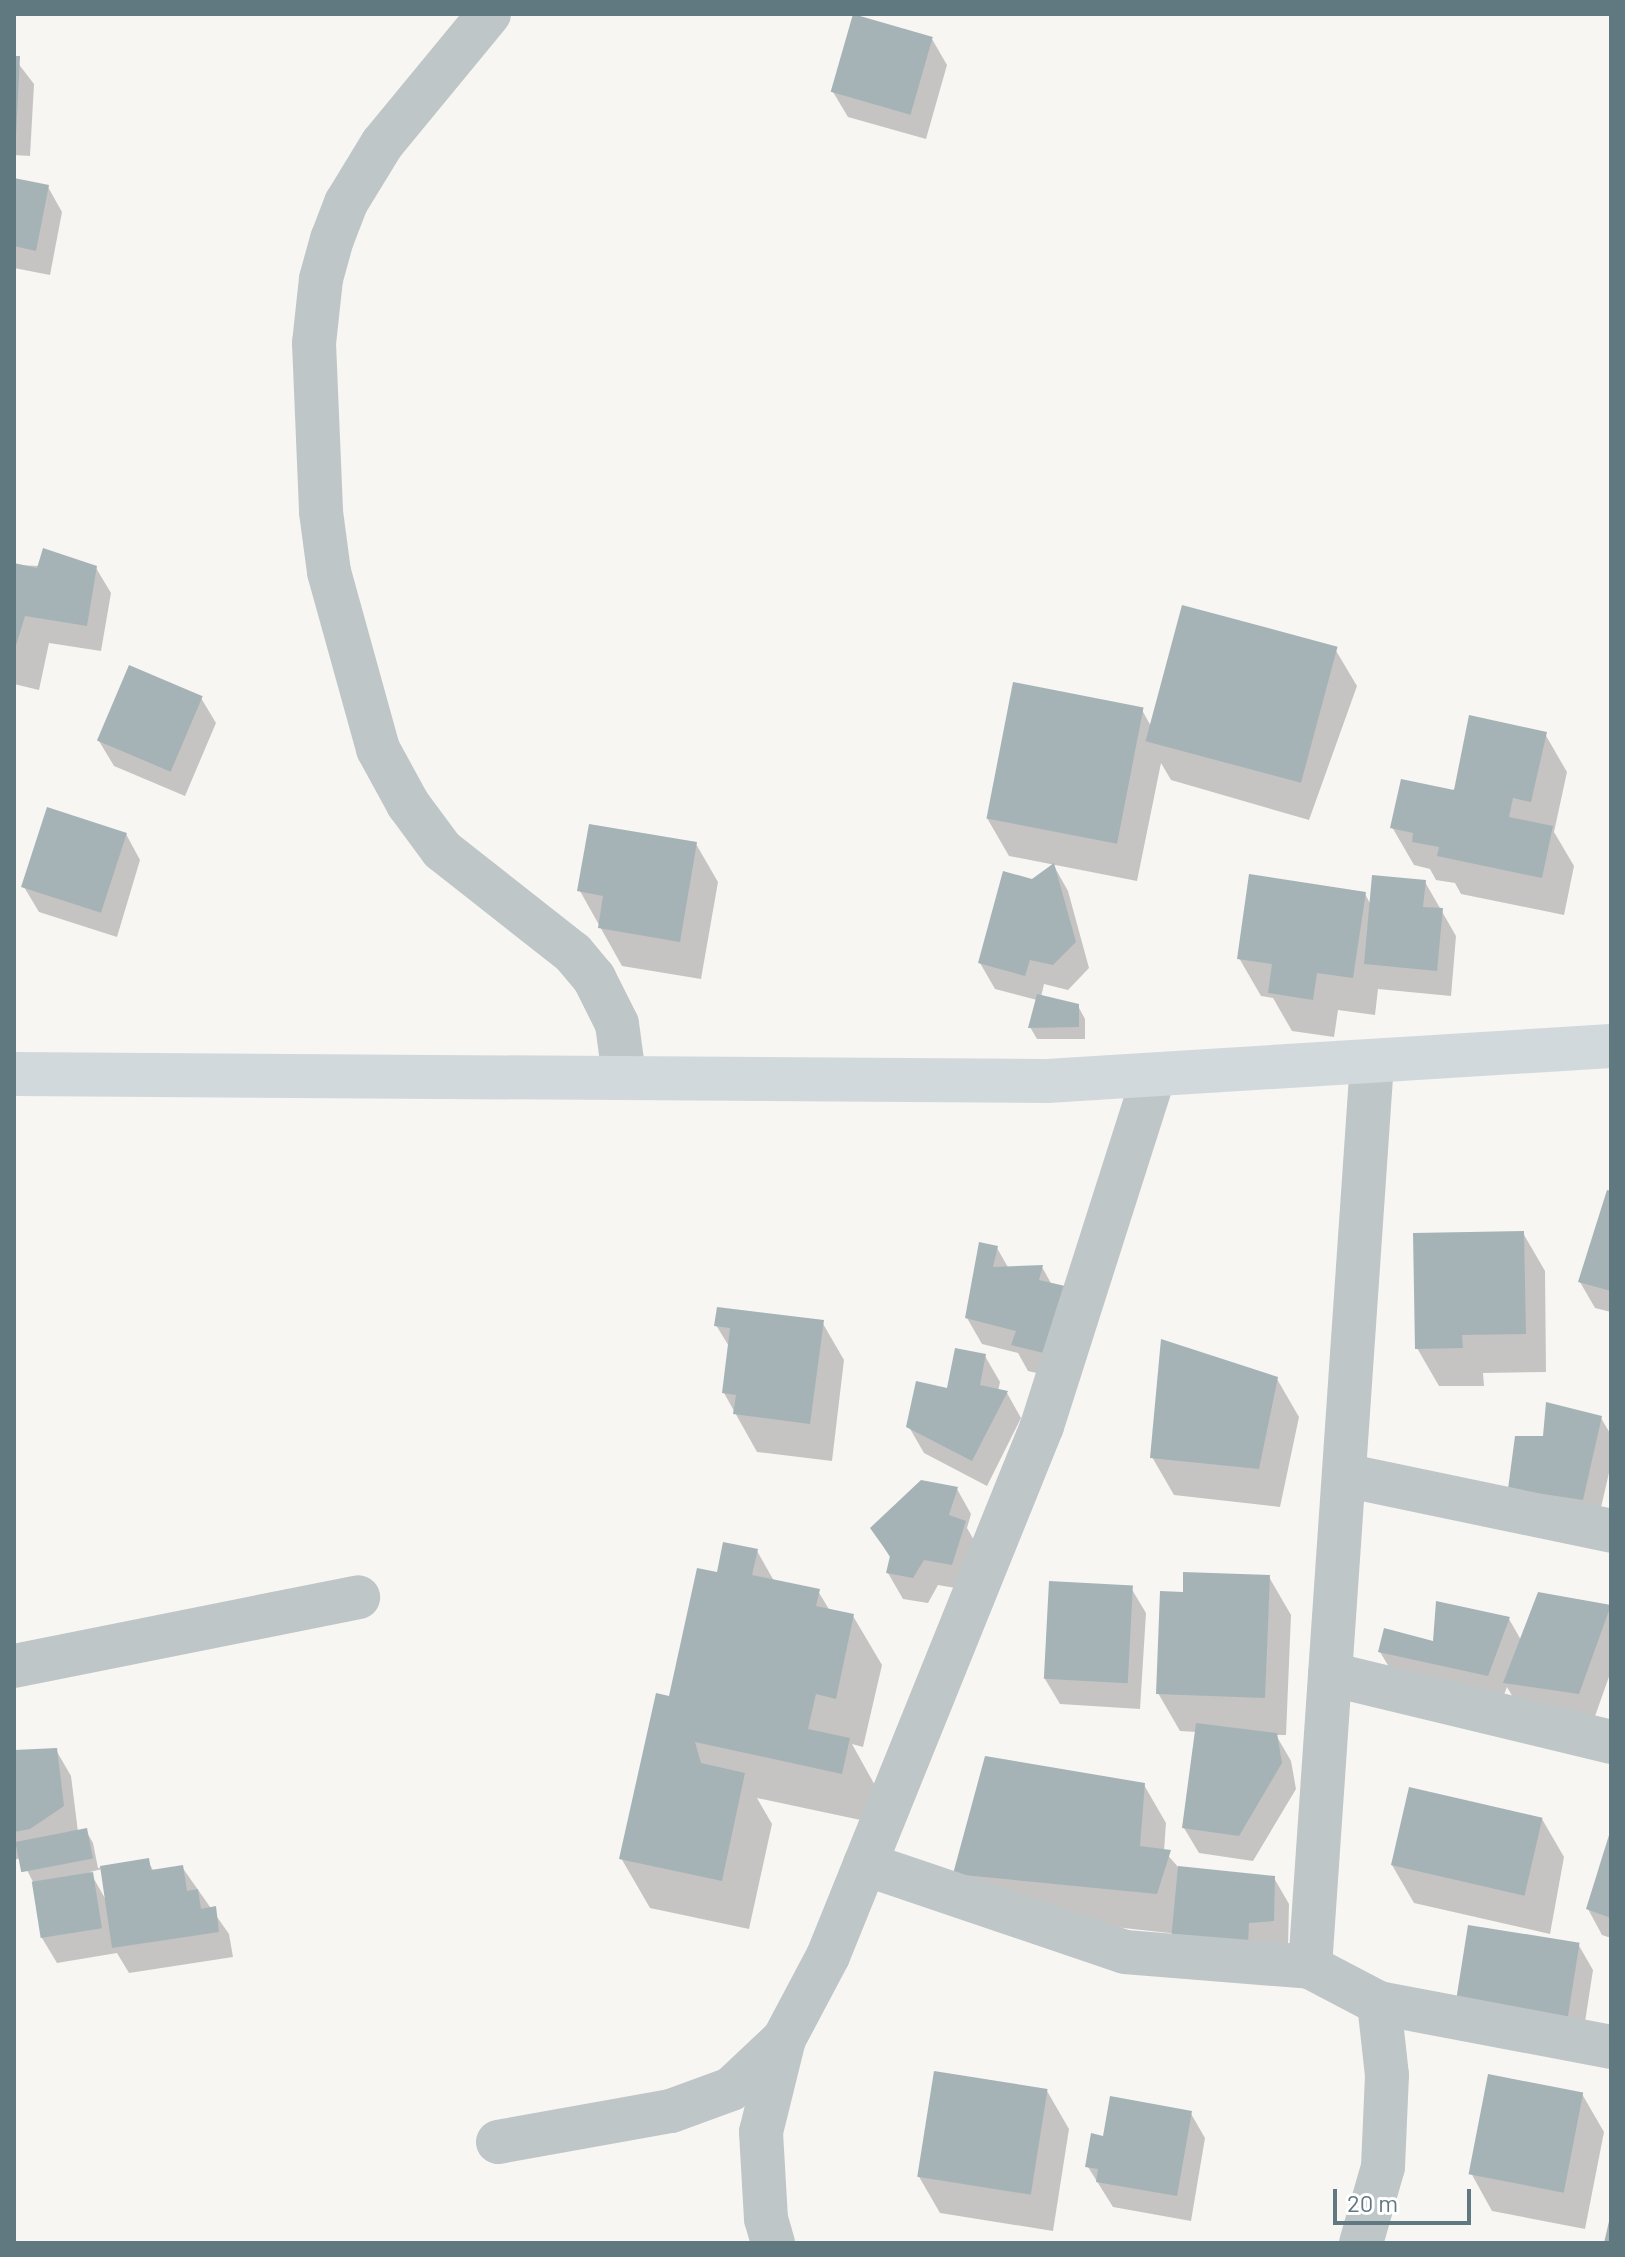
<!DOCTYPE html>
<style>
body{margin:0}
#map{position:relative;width:1625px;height:2257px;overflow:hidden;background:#f7f6f3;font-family:Barlow,sans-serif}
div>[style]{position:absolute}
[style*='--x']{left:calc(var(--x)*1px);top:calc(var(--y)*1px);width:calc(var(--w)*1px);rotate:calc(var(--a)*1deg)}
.shadow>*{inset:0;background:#0003}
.building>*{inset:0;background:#a6b3b6;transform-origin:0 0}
.street>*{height:44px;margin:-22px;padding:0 22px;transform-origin:22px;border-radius:22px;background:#bfc6c8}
.secondary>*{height:44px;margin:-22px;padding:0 22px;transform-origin:22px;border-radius:22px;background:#d2d9dc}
span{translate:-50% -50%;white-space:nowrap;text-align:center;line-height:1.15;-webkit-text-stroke:8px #fff;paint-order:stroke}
.frame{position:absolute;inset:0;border:16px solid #607980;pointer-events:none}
.scale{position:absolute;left:1333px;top:2189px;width:138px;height:36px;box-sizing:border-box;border:4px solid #607980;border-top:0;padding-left:10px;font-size:24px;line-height:28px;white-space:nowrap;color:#607980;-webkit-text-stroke:6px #fff;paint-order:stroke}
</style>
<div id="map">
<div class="shadow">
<div style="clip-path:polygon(932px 39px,947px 65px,926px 139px,848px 117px,833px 92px)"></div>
<div style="clip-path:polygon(14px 58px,34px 84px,30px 156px,14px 155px)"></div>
<div style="clip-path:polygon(14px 180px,48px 187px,62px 212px,50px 275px,14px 268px)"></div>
<div style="clip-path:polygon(14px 565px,96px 568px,111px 593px,101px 651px,49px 643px,39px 690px,14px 684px)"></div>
<div style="clip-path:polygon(1335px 649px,1357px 686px,1309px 820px,1171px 780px,1161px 763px,1137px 881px,1009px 856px,987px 818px,1142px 710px,1152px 728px)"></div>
<div style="clip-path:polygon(201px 698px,216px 723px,185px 796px,114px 766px,99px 741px)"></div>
<div style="clip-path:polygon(1545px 734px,1567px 772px,1554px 832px,1574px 866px,1564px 915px,1461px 894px,1455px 883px,1436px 880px,1430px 869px,1414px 865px,1392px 827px)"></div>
<div style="clip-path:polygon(126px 834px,140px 860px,117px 937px,39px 912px,24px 887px)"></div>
<div style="clip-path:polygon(696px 844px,718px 882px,701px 979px,622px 966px,580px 891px)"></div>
<div style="clip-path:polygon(1054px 866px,1068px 891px,1089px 968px,1068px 990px,1044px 984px,1041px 997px,1078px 1006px,1085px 1019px,1085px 1039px,1037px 1039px,1030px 1027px,1037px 1000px,995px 989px,980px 963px,1033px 881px)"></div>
<div style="clip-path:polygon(1425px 882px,1456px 936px,1451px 996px,1378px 989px,1375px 1015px,1338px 1010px,1334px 1037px,1292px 1031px,1273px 998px,1261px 996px,1239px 958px,1365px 894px,1371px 905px)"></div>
<div style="clip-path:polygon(1611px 1193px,1611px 1312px,1595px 1308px,1580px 1282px)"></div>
<div style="clip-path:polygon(1523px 1233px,1545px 1271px,1546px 1372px,1483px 1373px,1484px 1386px,1439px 1386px,1417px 1348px)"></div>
<div style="clip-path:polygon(997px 1248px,1009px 1269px,1042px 1267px,1052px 1285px,1063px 1379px,1028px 1371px,1018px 1353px,982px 1344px,967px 1318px)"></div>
<div style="clip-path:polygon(822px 1322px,844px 1360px,832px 1461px,757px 1452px,724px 1393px,730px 1348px,716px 1325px)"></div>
<div style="clip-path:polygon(985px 1356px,1000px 1382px,998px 1391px,1007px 1393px,1021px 1418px,987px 1486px,924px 1453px,909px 1427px)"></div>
<div style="clip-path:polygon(1277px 1379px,1299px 1417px,1280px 1507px,1174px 1495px,1152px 1457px)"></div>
<div style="clip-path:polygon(1601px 1418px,1611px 1435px,1611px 1464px,1597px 1525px,1525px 1514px,1544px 1438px)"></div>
<div style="clip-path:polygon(957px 1489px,971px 1514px,967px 1528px,979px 1549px,967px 1590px,938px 1585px,928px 1603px,903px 1599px,888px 1573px,891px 1559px,873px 1529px)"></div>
<div style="clip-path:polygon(757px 1551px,774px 1581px,818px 1591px,830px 1611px,853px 1616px,882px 1665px,863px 1747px,852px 1744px,877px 1789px,870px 1822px,757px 1798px,772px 1824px,749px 1929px,650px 1908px,621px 1858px,671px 1698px,718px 1574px)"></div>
<div style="clip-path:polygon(1269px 1577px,1291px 1615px,1286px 1735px,1276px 1735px,1291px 1761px,1296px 1789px,1253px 1861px,1199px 1853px,1184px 1828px,1197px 1732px,1180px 1731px,1158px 1693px,1185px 1594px)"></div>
<div style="clip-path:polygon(1131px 1588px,1146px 1613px,1140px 1709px,1060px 1704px,1045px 1679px)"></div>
<div style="clip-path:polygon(1539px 1594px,1611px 1607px,1611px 1671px,1594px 1719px,1519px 1708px,1507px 1687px,1502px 1700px,1395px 1677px,1380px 1652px,1434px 1643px,1509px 1619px,1521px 1640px)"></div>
<div style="clip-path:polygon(evenodd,56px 1750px,71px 1776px,78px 1832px,86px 1831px,93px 1843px,98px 1868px,148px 1861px,154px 1872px,182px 1867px,229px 1934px,233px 1957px,129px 1973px,117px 1953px,57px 1963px,42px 1938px,34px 1884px,21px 1858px,14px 1860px,14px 1752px,56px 1750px,102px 1869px,106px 1900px,90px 1872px,102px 1869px)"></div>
<div style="clip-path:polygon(1144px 1785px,1166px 1823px,1164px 1851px,1179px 1868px,1274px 1878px,1289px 1904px,1288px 1946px,978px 1912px,956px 1874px)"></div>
<div style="clip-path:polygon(1542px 1819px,1564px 1857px,1550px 1934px,1414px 1903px,1392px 1865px)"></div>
<div style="clip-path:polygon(1611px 1837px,1611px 1938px,1602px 1935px,1588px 1909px)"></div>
<div style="clip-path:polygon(1578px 1944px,1593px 1970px,1581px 2048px,1472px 2031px)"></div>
<div style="clip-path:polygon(1047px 2091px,1069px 2129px,1053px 2231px,940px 2213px,918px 2175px)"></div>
<div style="clip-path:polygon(1582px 2094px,1604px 2132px,1585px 2229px,1492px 2211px,1471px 2173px)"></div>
<div style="clip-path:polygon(1190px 2112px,1205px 2138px,1191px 2221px,1113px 2207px,1088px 2167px,1105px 2138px)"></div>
</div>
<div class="building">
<div style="left:853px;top:14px;width:83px;height:81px;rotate:16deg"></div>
<div style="clip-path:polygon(14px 56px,20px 56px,16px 136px,14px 136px)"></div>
<div style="clip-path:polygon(14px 178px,49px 185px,36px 251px,14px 246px)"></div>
<div style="clip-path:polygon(43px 548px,97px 566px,87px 626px,25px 616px,14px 652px,14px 563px,37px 568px)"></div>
<div style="left:1182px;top:605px;width:161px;height:141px;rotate:15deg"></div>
<div style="left:129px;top:665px;width:80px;height:82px;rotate:23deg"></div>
<div style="left:1013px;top:682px;width:133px;height:139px;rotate:11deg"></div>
<div style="clip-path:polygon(1469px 715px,1547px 732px,1531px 802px,1513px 798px,1509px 817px,1553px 826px,1542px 878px,1437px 856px,1439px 847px,1412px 842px,1413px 833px,1390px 828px,1401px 779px,1454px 790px)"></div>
<div style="left:47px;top:807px;width:84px;height:84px;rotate:18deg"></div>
<div style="clip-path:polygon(589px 824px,697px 842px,680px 942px,598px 928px,603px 896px,577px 891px)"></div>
<div style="clip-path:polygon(1054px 863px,1076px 942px,1053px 965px,1030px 960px,1025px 976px,978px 963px,1003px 871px,1032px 879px)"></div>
<div style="clip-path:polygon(1249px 874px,1366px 892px,1353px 978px,1317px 973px,1313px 1000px,1268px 993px,1272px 964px,1237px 959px)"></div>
<div style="clip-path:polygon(1372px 875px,1426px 880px,1423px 907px,1443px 908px,1437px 971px,1364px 964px)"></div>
<div style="clip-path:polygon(1037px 994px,1079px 1004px,1079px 1027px,1028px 1028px)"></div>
<div style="clip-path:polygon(1607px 1190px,1611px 1191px,1611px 1291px,1578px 1282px)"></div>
<div style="clip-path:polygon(1524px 1231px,1526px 1334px,1462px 1335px,1463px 1348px,1415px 1349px,1413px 1233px)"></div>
<div style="clip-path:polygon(979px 1242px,998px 1246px,993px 1267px,1043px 1265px,1039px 1280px,1065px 1286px,1048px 1354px,1011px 1345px,1016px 1331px,965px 1318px)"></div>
<div style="clip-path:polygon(717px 1307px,824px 1320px,810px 1424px,733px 1414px,736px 1395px,722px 1393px,730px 1328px,714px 1326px)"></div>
<div style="clip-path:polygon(1161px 1339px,1278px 1377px,1259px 1469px,1150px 1458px)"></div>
<div style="clip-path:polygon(955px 1348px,986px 1354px,980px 1385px,1008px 1391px,972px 1461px,906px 1427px,916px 1381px,947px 1388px)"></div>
<div style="clip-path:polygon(1546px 1402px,1602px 1416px,1583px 1500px,1508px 1489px,1515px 1436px,1543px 1436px)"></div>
<div style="clip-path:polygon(921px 1480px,958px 1487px,949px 1515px,966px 1521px,952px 1565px,924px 1560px,913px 1578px,886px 1573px,890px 1556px,870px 1528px)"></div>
<div style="clip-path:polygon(723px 1542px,758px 1549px,752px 1575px,820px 1589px,816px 1606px,854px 1614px,836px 1699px,816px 1694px,808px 1729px,850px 1738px,842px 1774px,695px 1742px,701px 1763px,745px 1773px,722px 1881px,619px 1859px,656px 1693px,669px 1696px,697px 1568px,717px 1572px)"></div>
<div style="clip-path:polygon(1183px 1572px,1270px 1575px,1265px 1698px,1156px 1694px,1160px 1591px,1183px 1592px)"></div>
<div style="left:1049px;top:1581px;width:84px;height:98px;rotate:3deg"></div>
<div style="clip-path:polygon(1538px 1592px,1611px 1605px,1579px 1694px,1503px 1683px)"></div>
<div style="clip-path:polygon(1436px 1601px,1510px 1617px,1488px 1676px,1378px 1652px,1384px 1628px,1433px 1641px)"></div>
<div style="clip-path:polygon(1196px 1723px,1277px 1733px,1282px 1763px,1239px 1836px,1182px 1828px)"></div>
<div style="clip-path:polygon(57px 1748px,64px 1806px,30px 1829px,14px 1832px,14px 1750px)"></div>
<div style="clip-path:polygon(985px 1756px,1145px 1783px,1140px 1846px,1171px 1850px,1157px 1894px,953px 1874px)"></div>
<div style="left:1409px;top:1787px;width:137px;height:80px;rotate:13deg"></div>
<div style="left:87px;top:1828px;width:31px;height:73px;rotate:79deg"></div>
<div style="clip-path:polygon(1610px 1832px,1611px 1832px,1611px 1918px,1586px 1909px)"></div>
<div style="clip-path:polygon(149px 1858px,151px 1870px,183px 1865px,187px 1891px,198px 1889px,201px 1909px,216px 1906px,219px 1932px,112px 1948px,100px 1866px)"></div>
<div style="clip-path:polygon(1178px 1866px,1275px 1876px,1274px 1921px,1249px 1923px,1248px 1945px,1171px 1940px)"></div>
<div style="left:93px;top:1872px;width:57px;height:62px;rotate:81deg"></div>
<div style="left:1468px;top:1925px;width:113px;height:81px;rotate:9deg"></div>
<div style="left:934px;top:2071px;width:115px;height:107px;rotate:9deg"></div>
<div style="left:1488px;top:2074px;width:97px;height:102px;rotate:11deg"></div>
<div style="clip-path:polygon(1110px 2096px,1192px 2111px,1177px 2196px,1096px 2182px,1098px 2169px,1085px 2167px,1091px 2133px,1103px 2136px)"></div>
<div style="clip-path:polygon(1610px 2217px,1611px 2243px,1604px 2243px)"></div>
</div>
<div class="street">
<div style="--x:489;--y:14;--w:168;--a:129.5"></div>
<div style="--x:382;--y:144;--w:69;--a:121.4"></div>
<div style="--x:346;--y:203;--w:39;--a:111"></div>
<div style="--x:332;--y:239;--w:41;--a:105.4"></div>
<div style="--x:321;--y:279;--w:64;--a:96.2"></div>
<div style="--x:314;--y:343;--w:169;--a:87.6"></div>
<div style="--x:321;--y:512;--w:61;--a:82.4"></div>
<div style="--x:329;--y:572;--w:184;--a:74.5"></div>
<div style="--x:378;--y:749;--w:63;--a:61.4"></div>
<div style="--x:408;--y:804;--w:57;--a:53.5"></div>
<div style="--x:442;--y:850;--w:167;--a:38.2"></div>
<div style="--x:573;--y:953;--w:33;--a:50"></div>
<div style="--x:594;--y:978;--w:51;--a:63.4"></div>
<div style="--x:617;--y:1024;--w:52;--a:82.3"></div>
<div style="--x:1344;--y:1475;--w:273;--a:11.8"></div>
<div style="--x:14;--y:1666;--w:351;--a:-11.3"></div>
<div style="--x:1330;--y:1674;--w:289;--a:13.6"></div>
<div style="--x:865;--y:1864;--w:274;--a:18.7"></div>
<div style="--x:1125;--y:1952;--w:186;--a:4.6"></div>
<div style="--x:1310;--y:1967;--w:78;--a:27.6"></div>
<div style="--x:1379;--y:2003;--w:72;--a:83.7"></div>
<div style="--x:1387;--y:2075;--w:92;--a:92.5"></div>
<div style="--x:1383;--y:2167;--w:79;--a:106.1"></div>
<div style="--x:1310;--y:1967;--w:907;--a:-86.08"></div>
<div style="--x:1379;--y:2003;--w:236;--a:10.7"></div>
<div style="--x:498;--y:2142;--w:176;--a:-10.2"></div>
<div style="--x:671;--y:2111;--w:64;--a:-20.1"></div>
<div style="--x:731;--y:2089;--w:73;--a:-43.3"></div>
<div style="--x:784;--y:2039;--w:94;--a:-62.1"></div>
<div style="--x:828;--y:1956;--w:572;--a:-68.01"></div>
<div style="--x:1042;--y:1426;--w:367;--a:-72.3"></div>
<div style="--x:773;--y:2243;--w:25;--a:-106"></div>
<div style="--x:766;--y:2219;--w:87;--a:-93.3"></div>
<div style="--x:761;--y:2132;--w:96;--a:-76.1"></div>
</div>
<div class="secondary">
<div style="--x:14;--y:1074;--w:1033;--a:0.39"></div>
<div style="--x:1047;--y:1081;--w:565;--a:-3.55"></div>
</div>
<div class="frame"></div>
<div class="scale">20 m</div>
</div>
